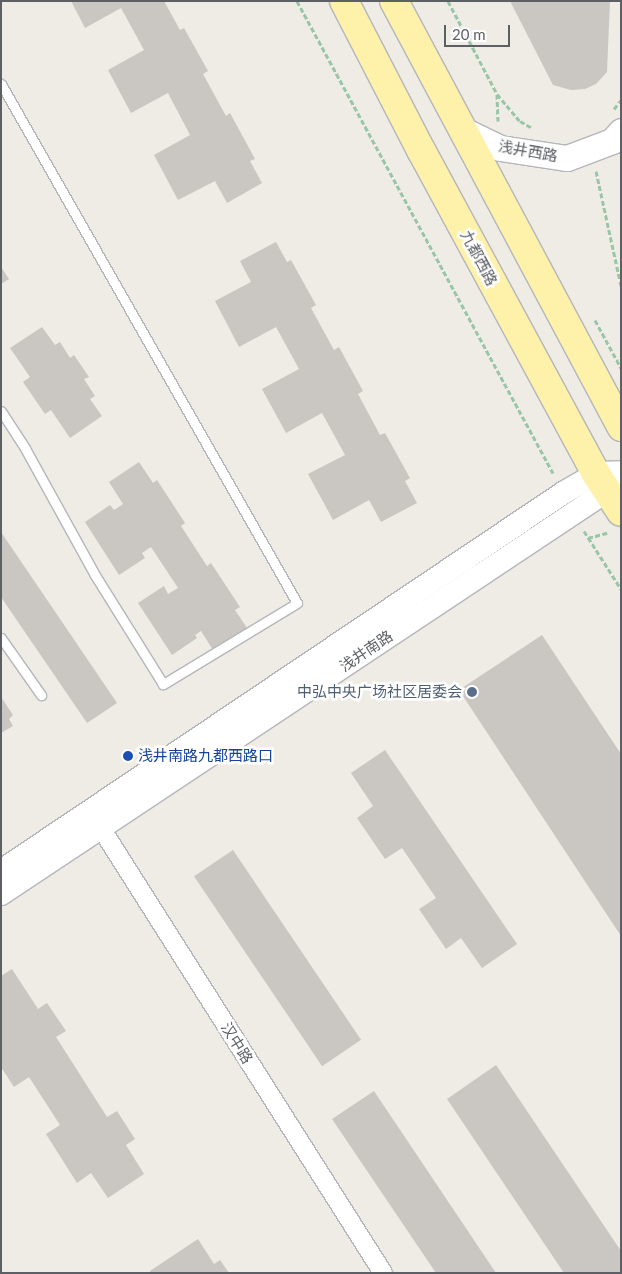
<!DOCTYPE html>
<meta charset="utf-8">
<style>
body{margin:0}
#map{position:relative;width:622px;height:1274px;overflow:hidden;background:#eeece4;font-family:Lato,"Noto Sans SC",sans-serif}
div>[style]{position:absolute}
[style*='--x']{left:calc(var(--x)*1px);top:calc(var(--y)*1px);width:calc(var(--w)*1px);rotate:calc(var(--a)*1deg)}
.building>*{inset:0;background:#cac6c1;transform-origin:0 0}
.path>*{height:3px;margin-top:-1.5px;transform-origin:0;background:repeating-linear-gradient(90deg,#99c6a6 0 5px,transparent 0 7.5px)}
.roads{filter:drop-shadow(1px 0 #b4b6bb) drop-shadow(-1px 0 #b4b6bb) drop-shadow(0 1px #b4b6bb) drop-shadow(0 -1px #b4b6bb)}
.service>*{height:9px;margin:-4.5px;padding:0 4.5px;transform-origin:4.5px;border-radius:4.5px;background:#fff}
.minor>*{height:18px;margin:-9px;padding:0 9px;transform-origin:9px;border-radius:9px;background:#fff}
.tertiary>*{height:22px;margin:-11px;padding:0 11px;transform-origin:11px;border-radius:11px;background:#fff}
.secondary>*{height:25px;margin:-12.5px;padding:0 12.5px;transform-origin:12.5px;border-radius:12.5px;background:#fff}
.primary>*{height:28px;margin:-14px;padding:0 14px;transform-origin:14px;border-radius:14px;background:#fef1a9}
.dots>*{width:14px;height:14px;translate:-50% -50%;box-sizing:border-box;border:2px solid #fff;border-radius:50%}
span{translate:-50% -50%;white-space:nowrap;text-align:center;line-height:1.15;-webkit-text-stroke:5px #fff;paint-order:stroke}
.street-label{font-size:15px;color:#5c5f64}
.service-label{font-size:15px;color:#4e5e75}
.right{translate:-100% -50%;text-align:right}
.transit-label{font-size:15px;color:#164399}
.left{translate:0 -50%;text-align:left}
.frame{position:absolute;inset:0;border:2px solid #5c5f64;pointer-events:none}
.scale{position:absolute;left:444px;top:25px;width:66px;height:22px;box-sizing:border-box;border:2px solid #5c5f64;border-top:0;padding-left:6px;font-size:15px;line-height:18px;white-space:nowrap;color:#5c5f64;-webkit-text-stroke:4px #fff;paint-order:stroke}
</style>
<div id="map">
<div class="building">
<div style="clip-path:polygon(71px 1px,164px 1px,180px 30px,184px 28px,208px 71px,203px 74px,226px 116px,230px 113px,255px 159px,250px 161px,262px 183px,227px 203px,215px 181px,178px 200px,154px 155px,190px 135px,168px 93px,131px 113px,108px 70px,144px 50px,121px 8px,85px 28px)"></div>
<div style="clip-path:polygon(510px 1px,610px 1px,607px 72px,596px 84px,585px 89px,571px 90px,553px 85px)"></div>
<div style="clip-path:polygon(276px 242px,287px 262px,291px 260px,316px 305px,311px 308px,334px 350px,339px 347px,363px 391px,358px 394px,380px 435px,385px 433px,410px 478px,405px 481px,417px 503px,381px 522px,369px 500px,333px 520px,308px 474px,345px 455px,322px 413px,286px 433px,262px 389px,299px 369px,276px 327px,239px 347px,215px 301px,251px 282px,240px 261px)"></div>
<div style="clip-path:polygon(1px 267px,9px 279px,1px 284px)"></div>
<div style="clip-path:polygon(42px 327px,55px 345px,60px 342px,70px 358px,74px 355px,89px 377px,84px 379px,95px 396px,90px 399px,102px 416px,70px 438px,51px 410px,45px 414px,23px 382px,30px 377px,10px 348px)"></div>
<div style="clip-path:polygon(139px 462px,153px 483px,157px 480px,185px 523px,181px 526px,207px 566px,211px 563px,240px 607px,235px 610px,247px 628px,213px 650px,201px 631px,195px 635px,197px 638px,172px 655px,138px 603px,164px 586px,168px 594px,178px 588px,151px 547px,142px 553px,145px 558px,119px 575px,85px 522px,110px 505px,114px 510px,123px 504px,109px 482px)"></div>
<div style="clip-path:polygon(1px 532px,117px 703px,87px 723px,1px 597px)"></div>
<div style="clip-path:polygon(542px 635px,621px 754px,621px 936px,459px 690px)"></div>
<div style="clip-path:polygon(1px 697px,13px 715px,9px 719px,13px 726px,1px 733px)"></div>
<div style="clip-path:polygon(385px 750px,517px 944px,482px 968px,461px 938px,446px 949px,419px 909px,436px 898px,402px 848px,385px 859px,357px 818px,373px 806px,351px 773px)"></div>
<div style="left:233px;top:850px;width:229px;height:47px;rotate:56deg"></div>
<div style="clip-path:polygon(12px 969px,38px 1009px,47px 1003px,66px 1031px,56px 1037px,107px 1117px,117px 1111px,135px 1139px,126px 1145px,144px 1174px,108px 1198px,91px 1173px,77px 1183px,46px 1134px,60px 1125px,29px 1077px,14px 1087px,1px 1067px,1px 976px)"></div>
<div style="clip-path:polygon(496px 1065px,621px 1251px,621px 1273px,564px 1273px,447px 1099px)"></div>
<div style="clip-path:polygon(374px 1091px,496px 1273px,436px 1273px,332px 1119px)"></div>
<div style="clip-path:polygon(198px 1239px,214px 1264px,220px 1260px,229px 1273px,151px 1273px,150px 1271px)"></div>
</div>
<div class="path">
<div style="--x:297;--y:1;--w:537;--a:61.53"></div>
<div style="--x:448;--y:1;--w:105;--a:62.2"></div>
<div style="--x:497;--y:94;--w:27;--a:88"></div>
<div style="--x:497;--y:94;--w:35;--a:50"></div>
<div style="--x:520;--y:121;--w:14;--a:30"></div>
<div style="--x:614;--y:109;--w:11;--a:-52"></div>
<div style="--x:596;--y:171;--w:118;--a:77.7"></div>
<div style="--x:595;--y:320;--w:55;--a:61.6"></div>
<div style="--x:584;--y:531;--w:69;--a:57.5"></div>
<div style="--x:588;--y:538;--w:20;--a:-15"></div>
</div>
<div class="roads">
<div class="service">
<div style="--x:1;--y:84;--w:597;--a:60.3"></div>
<div style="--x:297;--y:603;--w:157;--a:148.8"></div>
<div style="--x:163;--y:684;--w:128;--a:-122"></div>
<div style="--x:95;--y:575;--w:145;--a:-118.9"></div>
<div style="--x:25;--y:448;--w:44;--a:-123"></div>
<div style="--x:1;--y:638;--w:70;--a:54.9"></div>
</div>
<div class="minor">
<div style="--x:94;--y:817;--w:540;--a:57.63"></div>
</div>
<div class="tertiary">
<div style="--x:1;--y:871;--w:677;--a:-33.92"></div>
<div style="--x:563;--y:493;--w:38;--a:-30"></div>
<div style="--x:1;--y:894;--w:728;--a:-33.62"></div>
</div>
<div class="secondary">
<div style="--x:461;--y:129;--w:43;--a:26"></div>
<div style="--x:500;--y:148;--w:68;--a:8.5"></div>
<div style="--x:567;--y:158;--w:48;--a:-20.7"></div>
<div style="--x:612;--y:141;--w:13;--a:-48"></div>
<div style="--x:596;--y:474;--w:25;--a:-2"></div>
</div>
<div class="primary">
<div style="--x:344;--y:1;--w:168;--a:62.7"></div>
<div style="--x:421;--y:150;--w:368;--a:61.6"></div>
<div style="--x:596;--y:474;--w:45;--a:56.7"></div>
<div style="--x:394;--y:1;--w:483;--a:61.9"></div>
</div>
</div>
<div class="dots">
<div style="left:472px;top:692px;background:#5c6f8a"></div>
<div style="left:128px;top:756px;background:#1a4fb4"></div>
</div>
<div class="street-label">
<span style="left:528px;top:151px;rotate:10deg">浅井西路</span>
<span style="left:479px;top:258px;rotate:62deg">九都西路</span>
<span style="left:366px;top:651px;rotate:-34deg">浅井南路</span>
<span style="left:237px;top:1043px;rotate:58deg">汉中路</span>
</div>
<div class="service-label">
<span class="right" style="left:462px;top:692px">中弘中央广场社区居委会</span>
</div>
<div class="transit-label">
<span class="left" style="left:138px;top:756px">浅井南路九都西路口</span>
</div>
<div class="frame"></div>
<div class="scale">20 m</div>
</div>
